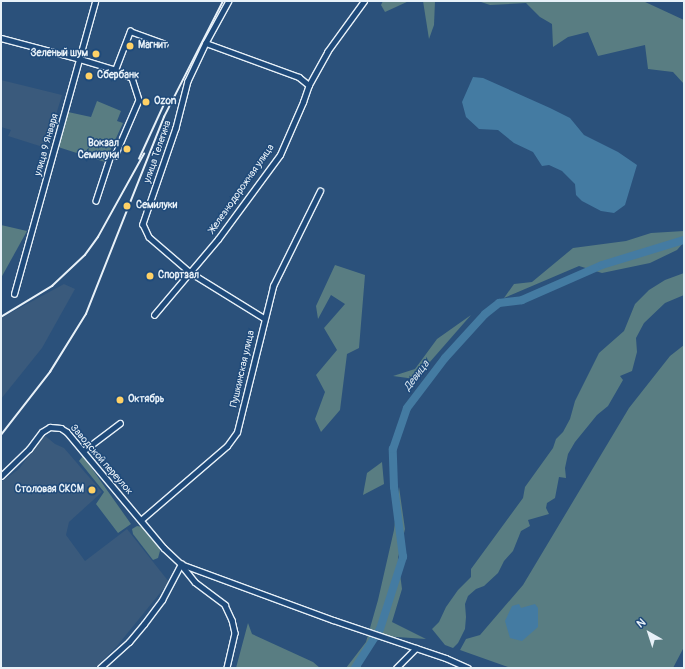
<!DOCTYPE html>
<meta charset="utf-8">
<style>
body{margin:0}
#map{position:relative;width:685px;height:669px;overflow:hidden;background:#2b517b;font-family:Pangolin,sans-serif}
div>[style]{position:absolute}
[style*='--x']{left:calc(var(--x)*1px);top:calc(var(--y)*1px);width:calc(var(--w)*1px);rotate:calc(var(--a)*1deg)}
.built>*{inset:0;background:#3a5a7c}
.green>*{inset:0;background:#597d82}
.water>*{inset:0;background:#447ba2}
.river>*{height:8px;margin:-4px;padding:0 4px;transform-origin:4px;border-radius:4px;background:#447ba2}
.roads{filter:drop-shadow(1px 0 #e8f1f8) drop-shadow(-1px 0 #e8f1f8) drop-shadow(0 1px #e8f1f8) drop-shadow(0 -1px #e8f1f8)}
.minor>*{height:4.5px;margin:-2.25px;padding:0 2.25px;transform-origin:2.25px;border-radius:2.25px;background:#1f4a7a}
.rail>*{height:1.5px;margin:-0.75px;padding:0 0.75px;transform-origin:0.75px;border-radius:0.75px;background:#e8f1f8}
.dots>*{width:11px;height:11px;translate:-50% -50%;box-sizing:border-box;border:2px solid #1f4a7a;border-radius:50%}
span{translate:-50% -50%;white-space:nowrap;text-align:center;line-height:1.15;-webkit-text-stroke:3px #1f4a7a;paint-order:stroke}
.poi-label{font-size:10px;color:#e8f1f8;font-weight:700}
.left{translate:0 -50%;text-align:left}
.right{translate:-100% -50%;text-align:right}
.street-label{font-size:10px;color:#e8f1f8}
.water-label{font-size:11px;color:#cfdfeb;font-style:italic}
.frame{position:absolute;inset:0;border:2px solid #e8f1f8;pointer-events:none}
.north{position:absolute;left:629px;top:613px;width:40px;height:40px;-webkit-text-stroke:3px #1f4a7a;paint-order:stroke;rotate:321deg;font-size:11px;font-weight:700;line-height:16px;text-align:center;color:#e8f1f8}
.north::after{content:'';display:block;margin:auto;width:14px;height:18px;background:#e8f1f8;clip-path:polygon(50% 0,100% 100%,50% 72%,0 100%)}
</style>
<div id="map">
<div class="built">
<div style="clip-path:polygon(1px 80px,62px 95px,46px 148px,8px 136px,11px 130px,1px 127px)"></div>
<div style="clip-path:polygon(64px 284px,75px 289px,42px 348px,1px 399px,1px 318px)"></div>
<div style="clip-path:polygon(44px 435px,55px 444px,64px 448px,102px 492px,69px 522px,66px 535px,85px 561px,127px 529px,169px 582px,117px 646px,95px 668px,1px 668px,1px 482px,19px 469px)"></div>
</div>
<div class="green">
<div style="clip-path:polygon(383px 1px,409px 1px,385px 12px,381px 5px)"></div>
<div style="clip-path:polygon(423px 1px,435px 1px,434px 25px,429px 39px)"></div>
<div style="clip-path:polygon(478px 1px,643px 1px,684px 20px,684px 84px,673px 72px,648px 69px,645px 45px,598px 56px,588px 32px,568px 37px,553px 47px,552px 24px,540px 17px,526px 3px,490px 5px)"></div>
<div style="clip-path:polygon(97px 101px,121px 111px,117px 121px,123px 123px,105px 162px,58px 147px,68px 112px,91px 117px)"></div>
<div style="clip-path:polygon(1px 225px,27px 231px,1px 278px)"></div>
<div style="clip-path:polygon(684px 231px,684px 242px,677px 250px,650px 263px,602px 273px,579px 266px,504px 298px,514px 284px,532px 282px,573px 248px,626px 241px,651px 233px)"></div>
<div style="clip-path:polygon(335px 265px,365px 275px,359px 348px,347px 354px,340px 410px,321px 432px,315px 419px,325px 392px,316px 375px,337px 350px,324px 328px,345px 304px,331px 295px,318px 319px,316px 306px)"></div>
<div style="clip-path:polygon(684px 273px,684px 295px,665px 303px,644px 323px,636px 338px,637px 352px,632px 371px,620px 376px,623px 380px,608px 406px,597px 415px,575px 442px,568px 454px,565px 468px,566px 478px,559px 477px,555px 498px,547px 503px,546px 508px,549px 514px,528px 520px,530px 526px,521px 531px,513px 551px,504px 561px,498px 573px,484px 586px,476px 589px,468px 596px,465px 604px,466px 617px,465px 629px,458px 643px,453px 648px,445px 645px,432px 629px,439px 622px,446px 607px,458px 590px,471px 577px,471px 569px,523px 498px,525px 487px,553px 448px,556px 439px,563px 432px,570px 419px,575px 401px,599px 353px,624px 331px,635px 304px,649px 290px,665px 280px)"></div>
<div style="clip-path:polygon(471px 315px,415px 379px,393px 376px,415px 369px,437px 339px)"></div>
<div style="clip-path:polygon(684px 345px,684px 647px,673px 668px,511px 668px,460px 650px,466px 639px,480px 635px,523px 585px,629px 408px,670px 356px)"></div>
<div style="clip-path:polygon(83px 456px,131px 524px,118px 533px,96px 504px,104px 492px,79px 461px)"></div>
<div style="clip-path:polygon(382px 462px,384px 484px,363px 495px,367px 473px)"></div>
<div style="clip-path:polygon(399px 487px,405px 529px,398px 558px,402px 589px,392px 622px,426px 639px,382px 636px,361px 654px,361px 668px,346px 668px,366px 642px,378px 600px,394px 530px)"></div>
<div style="clip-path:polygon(137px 526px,143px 527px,159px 546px,160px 551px,158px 558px,153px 560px,133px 534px,132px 529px)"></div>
<div style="clip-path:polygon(248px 623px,252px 634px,313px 662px,320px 668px,236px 668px)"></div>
</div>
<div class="water">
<div style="clip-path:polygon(473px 77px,483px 78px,550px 108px,570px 118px,584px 135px,618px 152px,637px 165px,625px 205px,614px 213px,601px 211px,582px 201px,576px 195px,575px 184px,562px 171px,549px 165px,542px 166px,533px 152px,514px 143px,498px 130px,479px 129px,466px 117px,462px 102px)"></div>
<div style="clip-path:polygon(519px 604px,521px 608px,535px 604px,538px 608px,538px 627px,522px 641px,510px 638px,505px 621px,512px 606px)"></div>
</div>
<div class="river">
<div style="--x:355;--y:668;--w:46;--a:-57.3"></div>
<div style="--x:380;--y:629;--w:76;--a:-72.3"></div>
<div style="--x:403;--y:557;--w:71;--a:-97.3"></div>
<div style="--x:394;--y:487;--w:38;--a:-92"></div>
<div style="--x:393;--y:449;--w:43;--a:-71.1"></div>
<div style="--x:407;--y:408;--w:63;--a:-52.8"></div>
<div style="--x:445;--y:358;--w:59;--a:-47.7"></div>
<div style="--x:485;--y:314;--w:18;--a:-38"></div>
<div style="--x:499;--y:303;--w:23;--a:-7"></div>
<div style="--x:522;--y:300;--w:87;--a:-23.6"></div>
<div style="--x:602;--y:265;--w:86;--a:-17"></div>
</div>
<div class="roads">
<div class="minor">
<div style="--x:229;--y:1;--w:48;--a:118.7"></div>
<div style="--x:206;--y:43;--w:42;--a:115.3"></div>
<div style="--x:188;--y:81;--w:49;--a:104.3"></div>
<div style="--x:176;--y:128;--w:102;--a:109"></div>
<div style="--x:143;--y:224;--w:14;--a:65"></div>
<div style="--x:149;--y:237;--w:55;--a:40.6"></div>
<div style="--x:191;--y:273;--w:86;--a:31.7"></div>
<div style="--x:1;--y:38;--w:82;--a:14.9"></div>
<div style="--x:80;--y:59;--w:37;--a:17"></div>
<div style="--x:115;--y:70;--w:19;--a:25"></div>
<div style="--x:132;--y:78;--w:23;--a:72"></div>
<div style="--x:139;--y:100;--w:61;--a:113.2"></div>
<div style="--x:115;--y:156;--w:4;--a:-166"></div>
<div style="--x:111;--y:155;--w:48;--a:108.1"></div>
<div style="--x:206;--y:43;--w:99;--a:20.1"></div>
<div style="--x:299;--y:77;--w:13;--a:39"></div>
<div style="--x:115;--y:70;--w:42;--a:-69"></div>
<div style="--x:130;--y:31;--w:37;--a:20"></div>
<div style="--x:14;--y:294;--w:304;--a:-74.5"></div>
<div style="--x:154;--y:315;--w:99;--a:-49.9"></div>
<div style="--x:218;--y:239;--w:104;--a:-53.6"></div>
<div style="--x:280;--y:155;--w:58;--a:-66.5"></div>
<div style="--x:303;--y:102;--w:18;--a:-71"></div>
<div style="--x:309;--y:85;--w:38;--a:-61"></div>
<div style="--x:327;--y:52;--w:63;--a:-54"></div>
<div style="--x:83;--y:451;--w:46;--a:-37.1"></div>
<div style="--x:1;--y:476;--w:39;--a:-44"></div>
<div style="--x:29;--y:449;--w:21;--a:-53"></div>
<div style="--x:42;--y:432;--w:9;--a:-32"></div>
<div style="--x:50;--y:427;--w:11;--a:5"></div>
<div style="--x:61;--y:428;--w:7;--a:34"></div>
<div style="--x:67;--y:432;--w:151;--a:50.1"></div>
<div style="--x:164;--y:548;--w:23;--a:43"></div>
<div style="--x:181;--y:564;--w:162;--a:20.2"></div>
<div style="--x:333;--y:620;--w:119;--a:18.6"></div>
<div style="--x:446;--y:658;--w:24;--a:24"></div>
<div style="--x:141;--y:520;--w:113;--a:-40.7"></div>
<div style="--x:227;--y:446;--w:17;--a:-54"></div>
<div style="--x:237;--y:432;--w:150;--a:-76.1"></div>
<div style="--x:273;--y:286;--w:106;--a:-63.7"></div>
<div style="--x:183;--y:567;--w:19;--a:51"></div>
<div style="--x:195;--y:582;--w:38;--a:37"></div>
<div style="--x:225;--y:605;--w:17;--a:65"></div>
<div style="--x:232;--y:620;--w:13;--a:77"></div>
<div style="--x:235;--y:633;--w:36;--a:103"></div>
<div style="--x:100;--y:668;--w:39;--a:-42"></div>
<div style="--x:129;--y:642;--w:23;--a:-50"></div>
<div style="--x:144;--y:624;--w:30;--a:-53"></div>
<div style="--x:162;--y:600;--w:41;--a:-62.2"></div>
<div style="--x:396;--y:668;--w:28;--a:-45"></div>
</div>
</div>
<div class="rail">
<div style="--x:139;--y:159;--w:65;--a:-65.4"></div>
<div style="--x:1;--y:317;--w:60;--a:-31.3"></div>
<div style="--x:52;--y:286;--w:45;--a:-43.2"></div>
<div style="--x:85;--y:255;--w:22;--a:-54"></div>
<div style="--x:98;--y:237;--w:95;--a:-61"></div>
<div style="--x:1;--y:435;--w:80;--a:-52.1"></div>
<div style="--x:50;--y:372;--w:68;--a:-58.2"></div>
<div style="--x:86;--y:314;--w:212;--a:-68.4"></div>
<div style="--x:164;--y:117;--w:130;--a:-63"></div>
</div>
<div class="dots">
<div style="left:130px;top:46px;background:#ffd166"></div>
<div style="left:96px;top:54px;background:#ffd166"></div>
<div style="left:89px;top:76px;background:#ffd166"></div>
<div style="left:146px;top:102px;background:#ffd166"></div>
<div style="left:127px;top:149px;background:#ffd166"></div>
<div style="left:127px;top:206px;background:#ffd166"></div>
<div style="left:150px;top:276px;background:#ffd166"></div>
<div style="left:120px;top:400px;background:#ffd166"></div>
<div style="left:92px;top:490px;background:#ffd166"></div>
</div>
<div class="poi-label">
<span class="left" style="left:138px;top:46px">Магнит</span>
<span class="right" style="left:88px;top:54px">Зеленый шум</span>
<span class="left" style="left:97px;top:76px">Сбербанк</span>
<span class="left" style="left:154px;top:102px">Ozon</span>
<span class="right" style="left:119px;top:149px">Вокзал<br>Семилуки</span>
<span class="left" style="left:136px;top:206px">Семилуки</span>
<span class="left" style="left:158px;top:276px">Спортзал</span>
<span class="left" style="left:128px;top:400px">Октябрь</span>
<span class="right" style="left:84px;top:490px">Столовая СКСМ</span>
</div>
<div class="street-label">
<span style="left:47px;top:145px;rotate:-74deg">улица 9 Января</span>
<span style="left:158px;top:152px;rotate:-71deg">улица Телегина</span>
<span style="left:242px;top:189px;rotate:-55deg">Железнодорожная улица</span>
<span style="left:243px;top:369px;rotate:-77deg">Пушкинская улица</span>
<span style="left:101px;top:460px;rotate:49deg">Заводской переулок</span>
</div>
<div class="water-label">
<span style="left:417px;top:376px;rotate:-53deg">Девица</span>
</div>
<div class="frame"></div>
<div class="north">N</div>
</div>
